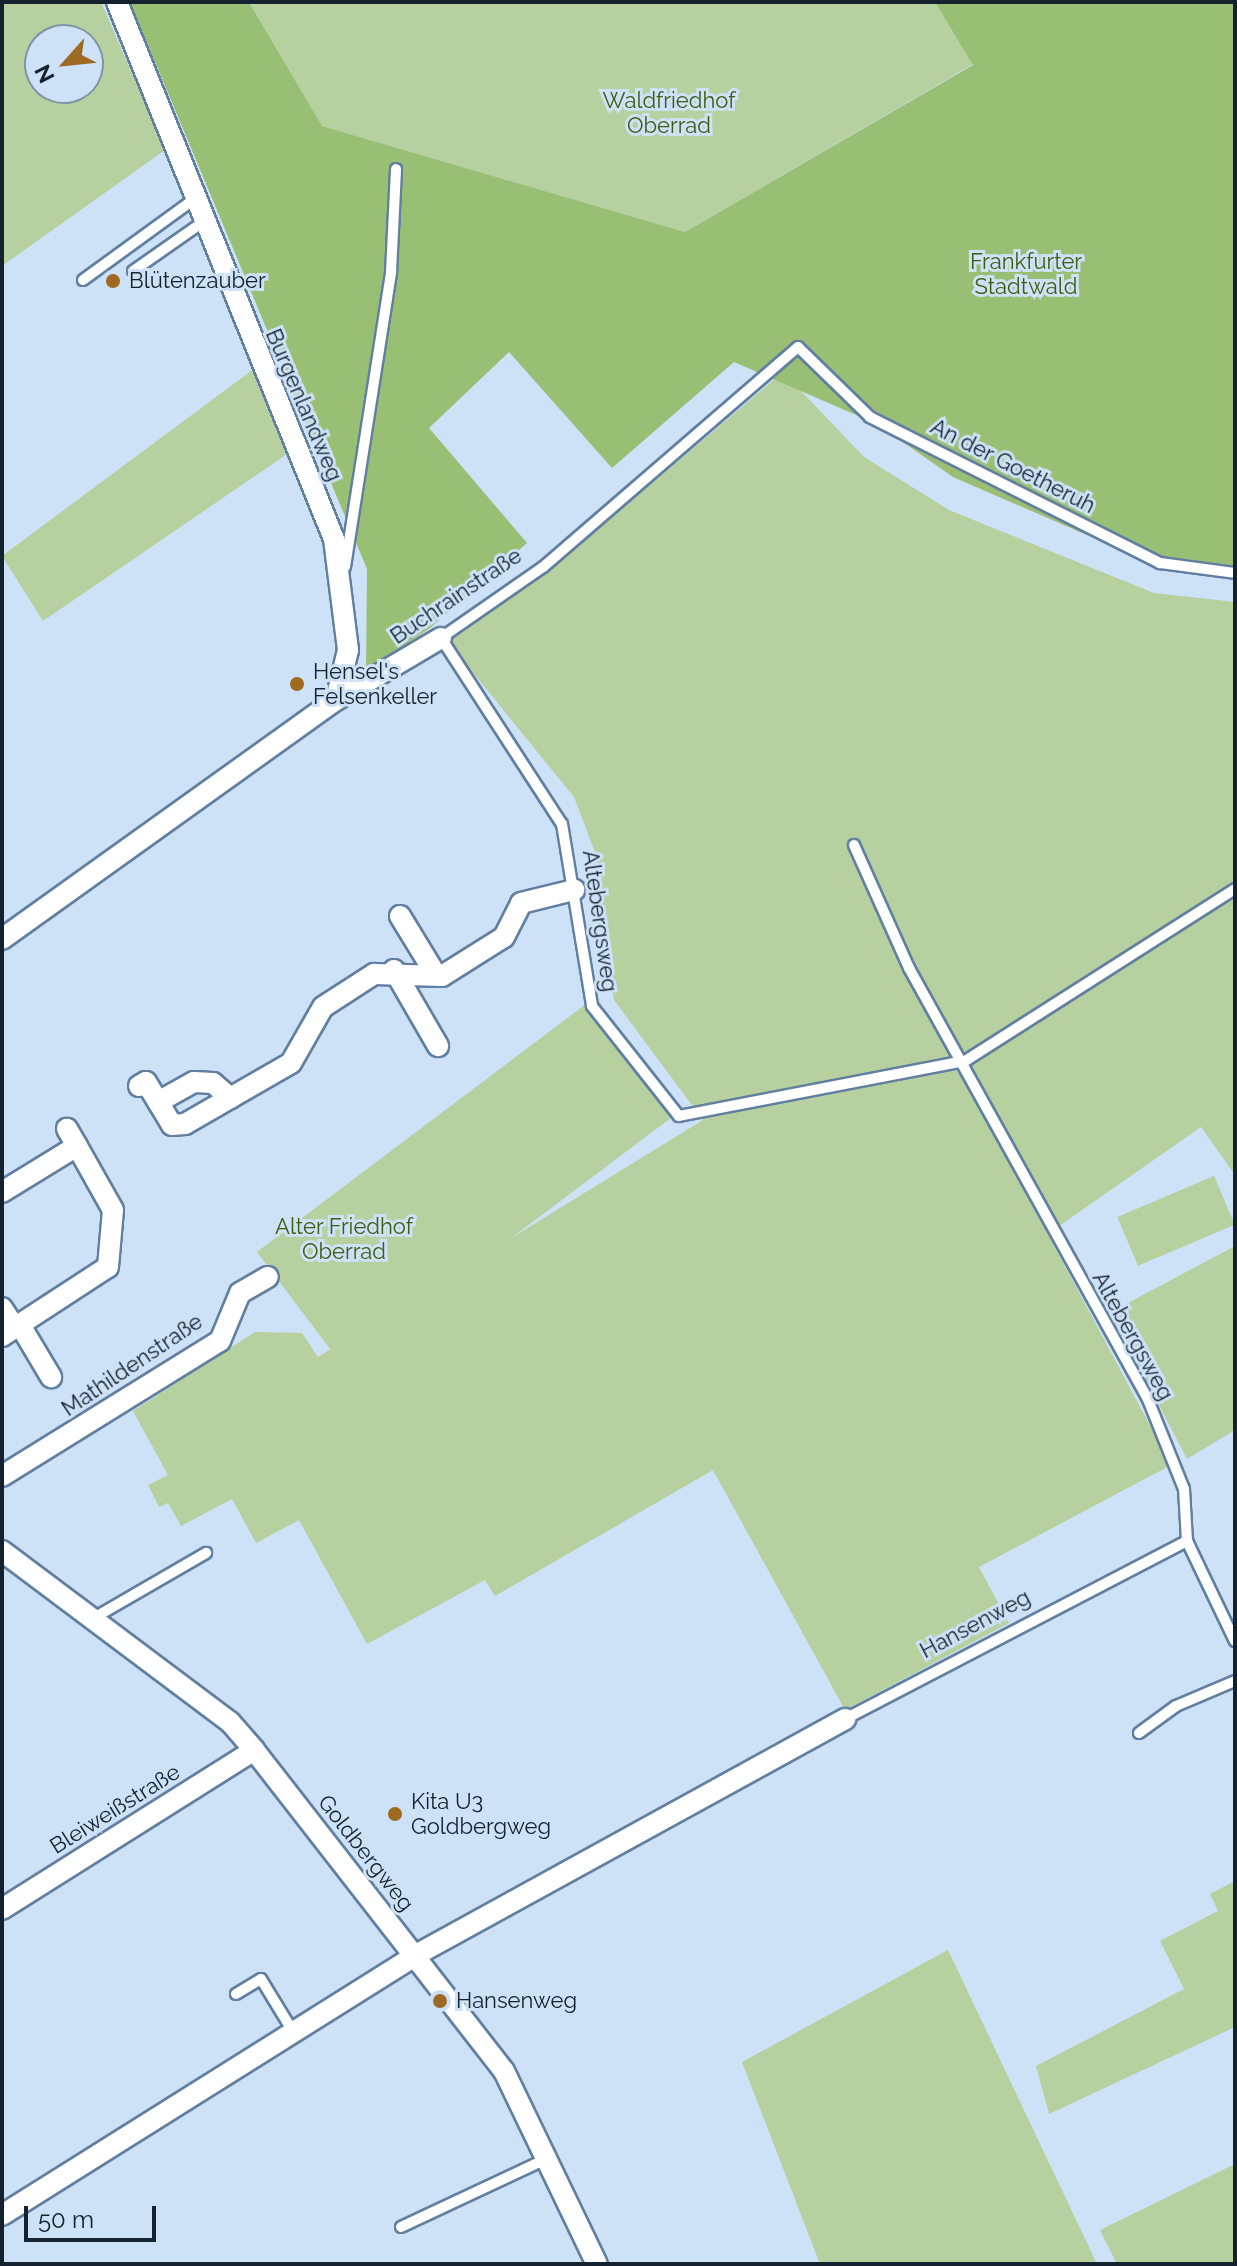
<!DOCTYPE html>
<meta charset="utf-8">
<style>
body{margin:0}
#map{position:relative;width:1237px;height:2266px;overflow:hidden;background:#cde1f7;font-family:Raleway,sans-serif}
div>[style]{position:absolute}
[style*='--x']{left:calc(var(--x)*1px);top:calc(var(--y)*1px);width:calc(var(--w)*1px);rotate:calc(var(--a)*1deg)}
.green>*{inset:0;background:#b6d09f;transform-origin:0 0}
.forest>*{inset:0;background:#99bf74}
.roads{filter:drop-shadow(2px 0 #617fa0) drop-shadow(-2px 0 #617fa0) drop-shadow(0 2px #617fa0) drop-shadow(0 -2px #617fa0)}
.service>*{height:10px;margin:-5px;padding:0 5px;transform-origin:5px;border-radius:5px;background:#fff}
.minor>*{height:20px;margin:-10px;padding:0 10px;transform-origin:10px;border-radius:10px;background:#fff}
.dots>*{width:22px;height:22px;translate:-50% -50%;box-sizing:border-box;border:4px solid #cde1f7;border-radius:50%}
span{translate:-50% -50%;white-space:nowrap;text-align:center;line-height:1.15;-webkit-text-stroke:6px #cde1f7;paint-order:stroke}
.park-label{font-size:22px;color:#3d5e0e}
.poi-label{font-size:22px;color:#14212e}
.left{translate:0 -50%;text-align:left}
.street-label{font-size:22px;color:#14212e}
.frame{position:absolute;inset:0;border:4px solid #14212e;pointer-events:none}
.north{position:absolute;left:24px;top:24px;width:80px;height:80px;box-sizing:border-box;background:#cde1f7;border:2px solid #8394a7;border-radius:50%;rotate:243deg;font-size:22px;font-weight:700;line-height:32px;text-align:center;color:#14212e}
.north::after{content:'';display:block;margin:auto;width:28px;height:36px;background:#9e6a21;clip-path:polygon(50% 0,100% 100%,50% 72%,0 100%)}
.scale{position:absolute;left:24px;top:2206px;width:132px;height:36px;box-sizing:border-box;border:4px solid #14212e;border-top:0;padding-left:10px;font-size:24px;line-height:28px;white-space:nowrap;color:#14212e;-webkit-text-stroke:6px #cde1f7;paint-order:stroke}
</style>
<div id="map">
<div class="green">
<div style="clip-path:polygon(evenodd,2px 2px,101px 2px,165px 150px,2px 266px,2px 2px,40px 40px,88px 40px,88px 88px,40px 88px,40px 40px)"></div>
<div style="clip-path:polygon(249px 2px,935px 2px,973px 64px,685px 232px,322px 126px)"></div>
<div style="clip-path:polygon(255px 368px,290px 452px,43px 621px,2px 556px)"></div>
<div style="clip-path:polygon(783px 372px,864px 457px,949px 510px,1154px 593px,1235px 602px,1235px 1175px,1201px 1127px,1059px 1226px,1052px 1242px,1171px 1465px,979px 1567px,1009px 1623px,845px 1710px,713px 1470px,495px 1596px,485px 1580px,367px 1644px,299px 1520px,256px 1543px,232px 1499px,181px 1526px,168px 1503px,159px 1507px,148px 1485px,168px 1475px,133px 1411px,255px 1332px,302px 1333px,318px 1357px,703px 1120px,614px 1000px,597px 911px,596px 855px,574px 797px,448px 642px,549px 571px)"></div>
<div style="left:586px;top:1004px;width:142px;height:412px;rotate:53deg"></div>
<div style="left:1214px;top:1176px;width:53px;height:105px;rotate:67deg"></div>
<div style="clip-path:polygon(1235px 1246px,1235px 1430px,1187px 1459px,1111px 1312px)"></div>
<div style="clip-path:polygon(1235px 1881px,1235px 2027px,1049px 2114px,1036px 2066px,1184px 1989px,1160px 1941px,1218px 1911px,1210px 1894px)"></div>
<div style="clip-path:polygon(948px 1950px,1097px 2264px,820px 2264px,742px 2062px)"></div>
<div style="clip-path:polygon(1235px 2164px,1235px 2264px,1117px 2264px,1100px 2230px)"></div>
</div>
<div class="forest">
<div style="clip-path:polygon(130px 2px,249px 2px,322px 126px,685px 232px,973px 65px,935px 2px,1235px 2px,1235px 574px,1156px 565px,953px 477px,877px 424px,734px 362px,612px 468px,509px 352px,429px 428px,527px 543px,430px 628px,366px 671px,367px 569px)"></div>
</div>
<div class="roads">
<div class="service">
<div style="--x:133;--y:271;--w:85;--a:-35"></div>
<div style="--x:83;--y:280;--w:136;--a:-36"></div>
<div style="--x:345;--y:567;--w:299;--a:-81.1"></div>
<div style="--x:391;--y:272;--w:103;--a:-87.2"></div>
<div style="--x:1235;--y:573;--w:76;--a:-172.4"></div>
<div style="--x:1160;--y:563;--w:325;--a:-153.3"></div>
<div style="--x:870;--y:417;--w:100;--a:-135.8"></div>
<div style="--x:798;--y:347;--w:337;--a:139.2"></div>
<div style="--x:543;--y:567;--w:124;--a:145.2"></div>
<div style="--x:441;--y:638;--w:222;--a:57"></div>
<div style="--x:562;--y:824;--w:184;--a:80.6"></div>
<div style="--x:592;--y:1006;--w:140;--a:51.7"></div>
<div style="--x:679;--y:1116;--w:291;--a:-10.9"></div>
<div style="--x:965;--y:1061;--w:320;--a:-32.5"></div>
<div style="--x:854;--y:845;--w:135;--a:65.9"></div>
<div style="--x:909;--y:968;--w:491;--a:61"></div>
<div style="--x:1147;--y:1397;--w:99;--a:68.1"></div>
<div style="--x:1184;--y:1489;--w:52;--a:86.7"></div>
<div style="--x:1187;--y:1541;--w:111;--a:64.4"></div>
<div style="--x:92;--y:1619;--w:132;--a:-30.1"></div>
<div style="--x:845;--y:1719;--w:386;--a:-27.5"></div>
<div style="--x:1139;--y:1733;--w:46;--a:-36.1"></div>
<div style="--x:1176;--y:1706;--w:64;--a:-23"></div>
<div style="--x:236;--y:1994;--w:29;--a:-31"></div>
<div style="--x:261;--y:1979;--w:63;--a:58.6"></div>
<div style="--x:401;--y:2227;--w:162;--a:-25.1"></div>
</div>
<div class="minor">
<div style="--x:117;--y:2;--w:579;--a:68"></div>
<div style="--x:334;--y:539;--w:112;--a:82.8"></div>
<div style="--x:348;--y:650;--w:51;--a:103.5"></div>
<div style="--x:400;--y:916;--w:69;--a:58.6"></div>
<div style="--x:2;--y:939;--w:411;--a:-35.6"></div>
<div style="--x:336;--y:700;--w:122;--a:-30.6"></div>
<div style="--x:394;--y:970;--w:88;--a:59.9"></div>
<div style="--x:139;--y:1086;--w:8;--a:-30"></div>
<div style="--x:146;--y:1082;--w:50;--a:58.8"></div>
<div style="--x:172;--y:1125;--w:13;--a:-4"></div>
<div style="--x:185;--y:1124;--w:122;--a:-29.9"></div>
<div style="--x:291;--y:1063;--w:64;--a:-60.3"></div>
<div style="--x:323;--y:1007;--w:61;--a:-32.9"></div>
<div style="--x:374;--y:974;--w:68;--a:1.7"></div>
<div style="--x:442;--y:976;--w:73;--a:-32.2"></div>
<div style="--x:504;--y:937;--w:38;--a:-63"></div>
<div style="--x:521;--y:903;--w:55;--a:-13.8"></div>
<div style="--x:158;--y:1102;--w:41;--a:-29.1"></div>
<div style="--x:194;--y:1082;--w:19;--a:3"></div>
<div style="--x:213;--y:1083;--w:23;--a:41"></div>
<div style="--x:2;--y:1192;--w:88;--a:-31.5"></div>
<div style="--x:77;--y:1146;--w:20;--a:-120"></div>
<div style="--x:2;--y:1308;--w:24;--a:57"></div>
<div style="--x:20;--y:1325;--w:61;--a:59.2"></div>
<div style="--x:2;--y:1336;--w:126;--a:-33.1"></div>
<div style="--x:108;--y:1267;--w:57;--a:-85"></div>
<div style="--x:113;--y:1210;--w:73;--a:-119.4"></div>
<div style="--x:2;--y:1476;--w:256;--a:-31.8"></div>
<div style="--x:220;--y:1341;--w:52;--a:-67.4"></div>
<div style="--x:240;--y:1293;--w:32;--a:-30"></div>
<div style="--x:2;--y:1551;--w:285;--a:36.9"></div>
<div style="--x:230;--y:1722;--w:37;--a:49"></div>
<div style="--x:254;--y:1750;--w:407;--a:52.1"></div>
<div style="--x:504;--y:2071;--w:214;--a:64.3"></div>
<div style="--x:2;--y:1909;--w:298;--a:-32.2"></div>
<div style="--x:2;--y:2215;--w:489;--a:-32.1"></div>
<div style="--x:416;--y:1955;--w:490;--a:-28.8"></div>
</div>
</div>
<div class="dots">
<div style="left:113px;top:281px;background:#9e6a21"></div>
<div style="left:297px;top:684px;background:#9e6a21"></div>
<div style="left:395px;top:1814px;background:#9e6a21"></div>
<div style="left:440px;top:2001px;background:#9e6a21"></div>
</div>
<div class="park-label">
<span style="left:669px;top:113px">Waldfriedhof<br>Oberrad</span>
<span style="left:1026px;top:274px">Frankfurter<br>Stadtwald</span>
<span style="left:344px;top:1239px">Alter Friedhof<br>Oberrad</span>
</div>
<div class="poi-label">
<span class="left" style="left:129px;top:281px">Blütenzauber</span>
<span class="left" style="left:313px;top:684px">Hensel's<br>Felsenkeller</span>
<span class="left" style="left:411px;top:1814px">Kita U3<br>Goldbergweg</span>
<span class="left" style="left:456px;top:2001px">Hansenweg</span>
</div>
<div class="street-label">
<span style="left:304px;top:405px;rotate:67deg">Burgenlandweg</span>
<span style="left:1013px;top:466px;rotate:27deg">An der Goetheruh</span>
<span style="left:456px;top:596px;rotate:-34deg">Buchrainstraße</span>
<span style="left:600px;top:921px;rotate:82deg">Altebergsweg</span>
<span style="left:1133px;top:1336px;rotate:61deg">Altebergsweg</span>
<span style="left:132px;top:1365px;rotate:-34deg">Mathildenstraße</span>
<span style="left:975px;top:1624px;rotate:-28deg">Hansenweg</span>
<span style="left:115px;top:1809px;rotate:-32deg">Bleiweißstraße</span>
<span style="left:366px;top:1853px;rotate:52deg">Goldbergweg</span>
</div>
<div class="frame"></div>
<div class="north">N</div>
<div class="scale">50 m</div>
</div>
